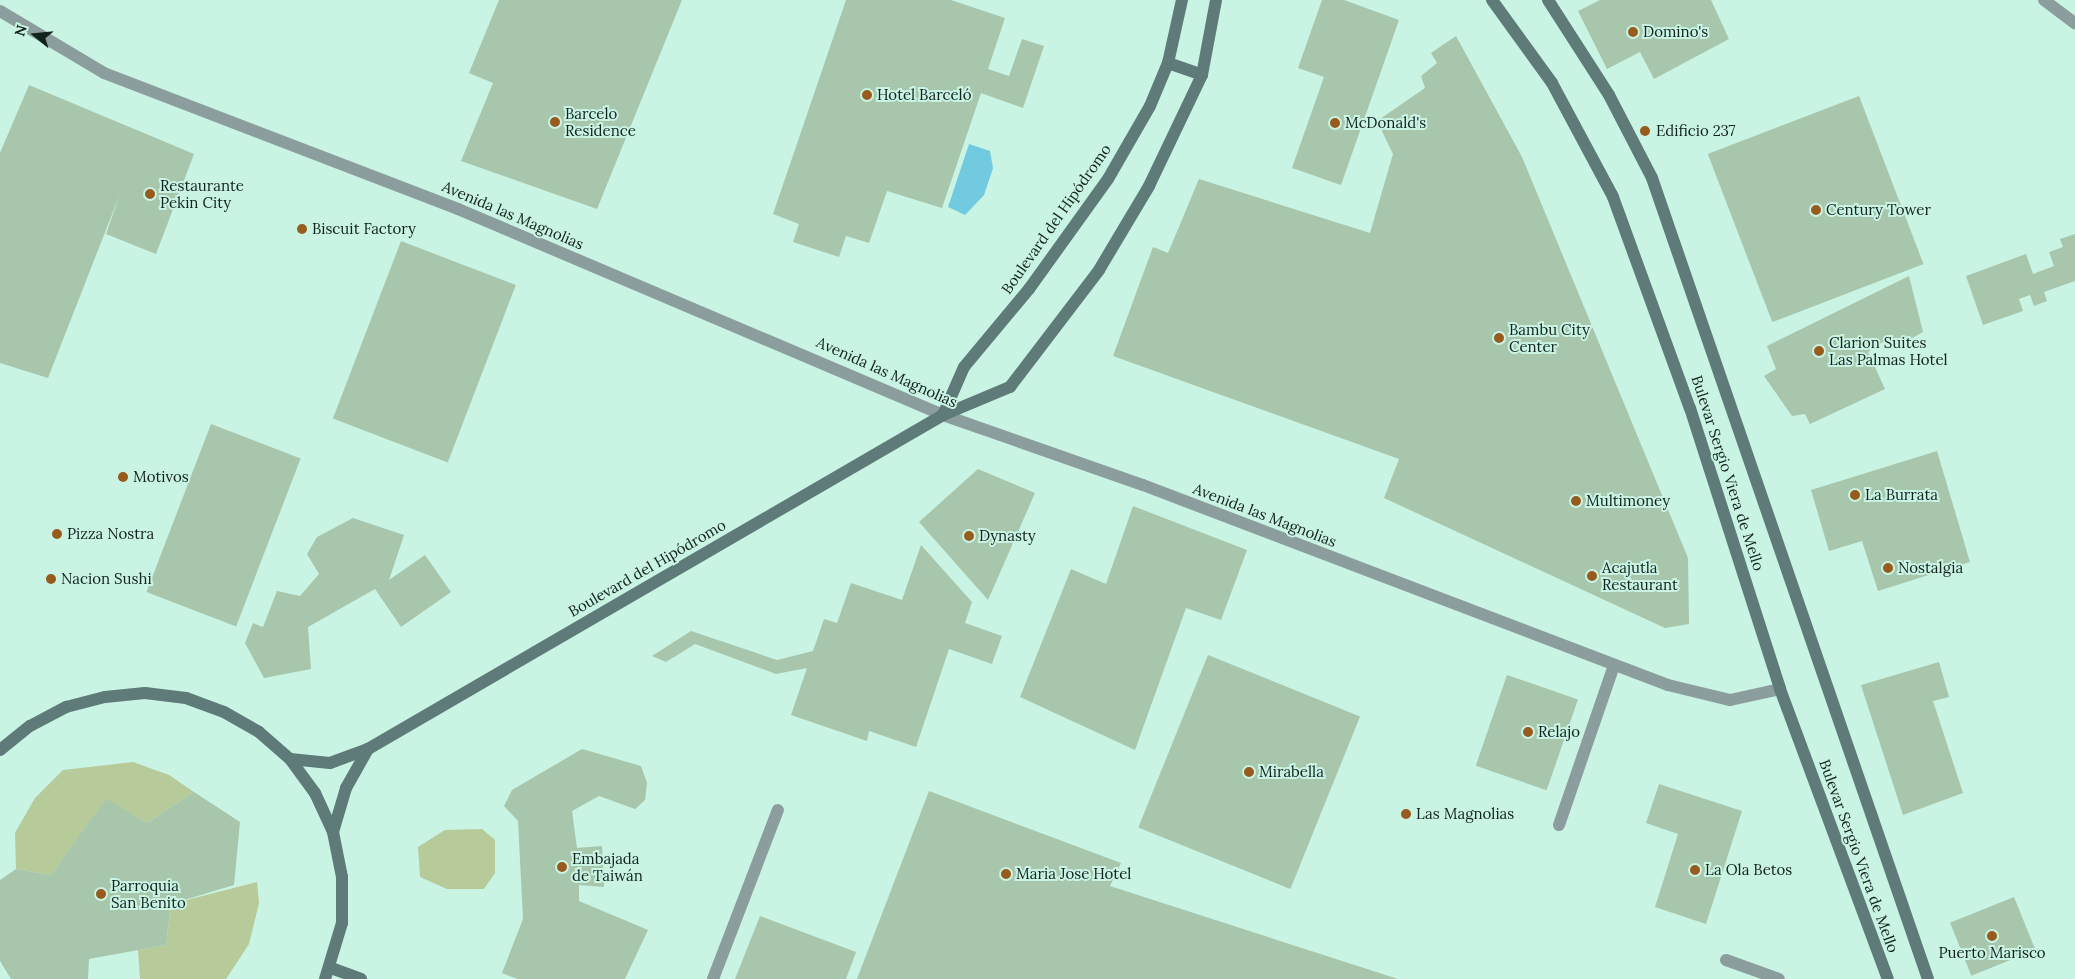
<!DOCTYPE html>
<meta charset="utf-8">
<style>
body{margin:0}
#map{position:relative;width:2075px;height:979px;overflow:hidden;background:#c9f3e3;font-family:Lora,serif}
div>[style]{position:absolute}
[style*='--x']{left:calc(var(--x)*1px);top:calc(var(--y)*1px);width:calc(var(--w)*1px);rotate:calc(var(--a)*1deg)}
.green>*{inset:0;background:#b6ca9a}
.water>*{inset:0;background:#71cadf}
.building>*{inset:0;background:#a8c6ac;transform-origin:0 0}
.lane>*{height:12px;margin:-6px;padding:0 6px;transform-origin:6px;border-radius:6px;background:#8b9e9d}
.street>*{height:12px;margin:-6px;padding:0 6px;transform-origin:6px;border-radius:6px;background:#8b9e9d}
.secondary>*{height:12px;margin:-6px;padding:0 6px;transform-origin:6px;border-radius:6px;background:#5e7a79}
.dots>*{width:14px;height:14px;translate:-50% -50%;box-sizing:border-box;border:2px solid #c9f3e3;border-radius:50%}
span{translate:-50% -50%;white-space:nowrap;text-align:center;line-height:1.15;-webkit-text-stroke:4px #c9f3e3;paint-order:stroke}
.poi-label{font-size:15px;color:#12221d}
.left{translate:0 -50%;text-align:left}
.street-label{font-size:15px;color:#12221d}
.north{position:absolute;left:10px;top:10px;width:50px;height:50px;-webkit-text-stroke:4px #c9f3e3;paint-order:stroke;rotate:287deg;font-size:14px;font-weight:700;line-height:20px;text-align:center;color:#12221d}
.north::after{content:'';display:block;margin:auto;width:18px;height:22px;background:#12221d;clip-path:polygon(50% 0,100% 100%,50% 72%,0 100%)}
</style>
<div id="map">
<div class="green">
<div style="clip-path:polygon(133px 762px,169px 775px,194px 792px,147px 823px,106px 800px,51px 875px,16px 869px,15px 833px,35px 798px,63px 770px)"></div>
<div style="clip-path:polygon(482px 829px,495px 840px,495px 873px,484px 889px,447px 889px,420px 877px,418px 847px,445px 830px)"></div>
<div style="clip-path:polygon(257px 882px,259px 903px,249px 944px,226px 979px,140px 979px,138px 950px,166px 945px,171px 904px)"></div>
</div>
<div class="water">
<div style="clip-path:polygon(969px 144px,990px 151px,993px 168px,984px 195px,965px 215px,948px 207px)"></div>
</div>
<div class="building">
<div style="clip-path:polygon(499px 0,682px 0,597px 209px,461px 161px,493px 83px,469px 73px)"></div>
<div style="clip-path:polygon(846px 0,951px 0,1005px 18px,988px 69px,1009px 76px,1022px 39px,1044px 46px,1023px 108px,981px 93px,942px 208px,887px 191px,869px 243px,846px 236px,839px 257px,793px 242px,799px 224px,773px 214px)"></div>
<div style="clip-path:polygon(1322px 0,1344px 0,1399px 20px,1341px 185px,1292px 168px,1324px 77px,1298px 68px)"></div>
<div style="clip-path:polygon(1600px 0,1711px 0,1729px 39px,1654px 79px,1640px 52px,1607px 69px,1578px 11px)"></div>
<div style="clip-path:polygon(1456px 36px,1522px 157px,1688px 558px,1689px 624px,1665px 628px,1384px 498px,1399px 459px,1113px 356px,1153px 247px,1168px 253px,1199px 179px,1370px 233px,1393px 154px,1377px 121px,1425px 88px,1421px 76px,1437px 63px,1431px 53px)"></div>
<div style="clip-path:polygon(29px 85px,194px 154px,156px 254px,106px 234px,120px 194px,48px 378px,0 363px,0 153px)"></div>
<div style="left:1859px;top:96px;width:180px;height:162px;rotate:69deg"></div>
<div style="clip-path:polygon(2075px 234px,2075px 281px,2044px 292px,2047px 301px,2034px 306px,2030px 295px,2019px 299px,2023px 311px,1983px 325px,1966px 276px,2026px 254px,2033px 274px,2054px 266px,2049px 252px,2063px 247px,2060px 239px)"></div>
<div style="left:401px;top:241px;width:123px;height:190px;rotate:21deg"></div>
<div style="clip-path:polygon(1909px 276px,1923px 332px,1890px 350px,1886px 340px,1868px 352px,1885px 389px,1810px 424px,1805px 414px,1792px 416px,1764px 376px,1776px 369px,1767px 346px)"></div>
<div style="left:211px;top:424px;width:96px;height:180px;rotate:21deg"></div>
<div style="clip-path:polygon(1937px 451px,1970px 562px,1878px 591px,1862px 541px,1829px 551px,1811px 490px)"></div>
<div style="clip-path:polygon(978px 469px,1035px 493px,988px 600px,919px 522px)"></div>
<div style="clip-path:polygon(1133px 506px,1247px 550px,1221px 620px,1186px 608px,1135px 750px,1020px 697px,1071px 569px,1106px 584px)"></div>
<div style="clip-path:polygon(353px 518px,404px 535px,389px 580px,425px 555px,451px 592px,401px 627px,375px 589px,308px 627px,311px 669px,264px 678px,245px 643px,253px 623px,263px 627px,277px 591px,300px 596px,319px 574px,307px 554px,317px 537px)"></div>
<div style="clip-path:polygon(921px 545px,972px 602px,965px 623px,1002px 636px,992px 664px,949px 649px,916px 747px,869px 731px,867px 741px,791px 715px,807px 668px,776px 674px,695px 644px,666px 662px,652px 656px,691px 631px,777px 660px,813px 651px,824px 619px,837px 623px,851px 583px,902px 600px)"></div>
<div style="left:1208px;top:655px;width:164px;height:186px;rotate:22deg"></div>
<div style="clip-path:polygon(1939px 662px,1949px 697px,1933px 701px,1963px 793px,1903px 815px,1861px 685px)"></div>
<div style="left:1507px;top:675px;width:75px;height:96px;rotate:19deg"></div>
<div style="clip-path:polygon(582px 749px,641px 766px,647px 783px,645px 800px,635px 809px,599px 796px,572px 811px,577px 848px,602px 846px,604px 887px,579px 885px,579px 901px,648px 930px,625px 979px,517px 979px,502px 973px,523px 919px,518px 821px,504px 806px,512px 790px)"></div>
<div style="clip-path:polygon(1659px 784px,1742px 811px,1706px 924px,1655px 907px,1678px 834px,1646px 823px)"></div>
<div style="clip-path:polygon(929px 791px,1121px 863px,1110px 886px,1398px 979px,857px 979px)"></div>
<div style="clip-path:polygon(194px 792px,240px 822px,234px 885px,171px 904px,166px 945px,89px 959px,88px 979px,11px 979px,0 961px,0 880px,16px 869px,51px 875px,106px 799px,147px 823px)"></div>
<div style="left:2014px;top:897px;width:57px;height:69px;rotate:68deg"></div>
<div style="clip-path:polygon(760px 916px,856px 952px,846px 979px,735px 979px)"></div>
</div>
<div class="lane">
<div style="--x:1559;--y:825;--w:169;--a:-71"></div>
<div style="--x:713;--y:979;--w:181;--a:-69"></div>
</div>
<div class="street">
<div style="--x:2044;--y:0;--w:39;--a:37"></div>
<div style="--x:0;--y:11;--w:121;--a:30.8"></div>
<div style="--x:104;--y:73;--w:379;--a:21"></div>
<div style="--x:458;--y:209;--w:527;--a:23.01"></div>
<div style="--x:943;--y:415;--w:212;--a:19.3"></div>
<div style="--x:1143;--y:485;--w:562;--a:20.85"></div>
<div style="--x:1668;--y:685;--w:64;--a:13.6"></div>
<div style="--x:1730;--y:700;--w:51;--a:-12.4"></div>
<div style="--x:1726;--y:960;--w:56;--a:19.7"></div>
</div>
<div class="secondary">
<div style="--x:1492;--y:0;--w:102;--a:54.1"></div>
<div style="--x:1552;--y:83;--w:129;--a:61.8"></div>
<div style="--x:1613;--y:197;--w:225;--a:70"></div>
<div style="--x:1690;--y:408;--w:295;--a:72.2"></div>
<div style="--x:1780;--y:689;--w:309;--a:69.6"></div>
<div style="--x:1548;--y:0;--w:113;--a:57.3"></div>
<div style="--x:1609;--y:95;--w:93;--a:62.6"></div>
<div style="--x:1652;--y:178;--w:847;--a:70.99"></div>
<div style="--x:1168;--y:63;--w:36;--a:19"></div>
<div style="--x:943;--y:415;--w:52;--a:-66.4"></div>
<div style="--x:964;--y:367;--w:102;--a:-50.2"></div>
<div style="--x:1029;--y:289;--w:135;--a:-54.3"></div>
<div style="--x:1108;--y:179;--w:84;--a:-60.1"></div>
<div style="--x:1150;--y:106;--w:47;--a:-67.3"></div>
<div style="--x:1168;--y:63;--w:65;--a:-77.5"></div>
<div style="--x:0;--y:750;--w:38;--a:-39"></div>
<div style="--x:30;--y:726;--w:41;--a:-27.8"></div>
<div style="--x:66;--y:707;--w:40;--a:-14.4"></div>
<div style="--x:105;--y:697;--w:40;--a:-5.7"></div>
<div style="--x:145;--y:693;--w:41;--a:7"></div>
<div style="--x:186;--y:698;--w:40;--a:20.2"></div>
<div style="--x:224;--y:712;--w:40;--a:29.7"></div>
<div style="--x:259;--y:732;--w:41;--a:41.1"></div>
<div style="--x:290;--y:759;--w:42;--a:53.7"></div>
<div style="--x:315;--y:793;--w:43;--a:65.2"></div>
<div style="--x:333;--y:832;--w:46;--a:78.7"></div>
<div style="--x:342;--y:877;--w:46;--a:90"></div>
<div style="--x:342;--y:923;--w:59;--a:106.9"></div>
<div style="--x:290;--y:759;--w:40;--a:5.7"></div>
<div style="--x:330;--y:763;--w:40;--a:-20.2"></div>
<div style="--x:368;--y:749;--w:665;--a:-30.15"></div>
<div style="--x:943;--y:415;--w:73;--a:-22.7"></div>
<div style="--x:1010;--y:387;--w:147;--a:-52.7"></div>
<div style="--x:1099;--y:270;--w:98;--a:-59.2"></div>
<div style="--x:1149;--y:186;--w:123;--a:-64.5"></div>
<div style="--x:1202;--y:75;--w:76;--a:-79.4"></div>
<div style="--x:333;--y:832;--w:46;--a:-73.5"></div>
<div style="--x:346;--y:788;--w:45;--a:-60.6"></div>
<div style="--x:331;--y:968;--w:32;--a:20"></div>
</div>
<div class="dots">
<div style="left:1633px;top:32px;background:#975b1e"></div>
<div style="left:867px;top:95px;background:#975b1e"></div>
<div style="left:555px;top:122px;background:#975b1e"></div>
<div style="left:1335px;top:123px;background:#975b1e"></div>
<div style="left:1645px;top:131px;background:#975b1e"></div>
<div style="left:150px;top:194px;background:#975b1e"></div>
<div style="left:1816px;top:210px;background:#975b1e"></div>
<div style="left:302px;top:229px;background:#975b1e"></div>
<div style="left:1499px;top:338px;background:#975b1e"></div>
<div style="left:1819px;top:351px;background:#975b1e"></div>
<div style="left:123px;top:477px;background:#975b1e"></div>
<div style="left:1855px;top:495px;background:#975b1e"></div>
<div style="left:1576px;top:501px;background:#975b1e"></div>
<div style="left:57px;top:534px;background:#975b1e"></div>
<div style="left:969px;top:536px;background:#975b1e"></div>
<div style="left:1888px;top:568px;background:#975b1e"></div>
<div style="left:1592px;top:576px;background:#975b1e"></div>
<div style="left:51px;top:579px;background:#975b1e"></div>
<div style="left:1528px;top:732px;background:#975b1e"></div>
<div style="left:1249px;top:772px;background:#975b1e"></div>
<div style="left:1406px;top:814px;background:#975b1e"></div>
<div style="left:562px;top:867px;background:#975b1e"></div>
<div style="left:1695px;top:870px;background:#975b1e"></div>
<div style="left:1006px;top:874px;background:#975b1e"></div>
<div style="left:101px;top:894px;background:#975b1e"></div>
<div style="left:1992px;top:936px;background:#975b1e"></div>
</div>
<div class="poi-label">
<span class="left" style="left:1643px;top:32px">Domino's</span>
<span class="left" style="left:877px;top:95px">Hotel Barceló</span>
<span class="left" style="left:565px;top:122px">Barcelo<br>Residence</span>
<span class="left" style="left:1345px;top:123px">McDonald's</span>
<span class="left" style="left:1656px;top:131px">Edificio 237</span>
<span class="left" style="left:160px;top:194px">Restaurante<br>Pekin City</span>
<span class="left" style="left:1826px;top:210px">Century Tower</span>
<span class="left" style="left:312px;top:229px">Biscuit Factory</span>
<span class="left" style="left:1509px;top:338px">Bambu City<br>Center</span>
<span class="left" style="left:1829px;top:351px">Clarion Suites<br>Las Palmas Hotel</span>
<span class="left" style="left:133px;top:477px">Motivos</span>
<span class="left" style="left:1865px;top:495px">La Burrata</span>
<span class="left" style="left:1586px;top:501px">Multimoney</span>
<span class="left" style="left:67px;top:534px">Pizza Nostra</span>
<span class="left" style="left:979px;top:536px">Dynasty</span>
<span class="left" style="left:1602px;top:576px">Acajutla<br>Restaurant</span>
<span class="left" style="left:1898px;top:568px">Nostalgia</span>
<span class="left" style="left:61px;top:579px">Nacion Sushi</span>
<span class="left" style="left:1538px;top:732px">Relajo</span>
<span class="left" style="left:1259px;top:772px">Mirabella</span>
<span class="left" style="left:1416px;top:814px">Las Magnolias</span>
<span class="left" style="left:572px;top:867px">Embajada<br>de Taiwán</span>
<span class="left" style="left:1705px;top:870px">La Ola Betos</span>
<span class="left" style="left:1016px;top:874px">Maria Jose Hotel</span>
<span class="left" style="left:111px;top:894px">Parroquia<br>San Benito</span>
<span style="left:1992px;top:953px">Puerto Marisco</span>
</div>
<div class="street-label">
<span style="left:513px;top:215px;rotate:23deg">Avenida las Magnolias</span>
<span style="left:1056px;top:219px;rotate:-55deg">Boulevard del Hipódromo</span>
<span style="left:887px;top:372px;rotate:24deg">Avenida las Magnolias</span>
<span style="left:1728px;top:473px;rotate:72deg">Bulevar Sergio Viera de Mello</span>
<span style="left:1265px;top:515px;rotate:21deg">Avenida las Magnolias</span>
<span style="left:647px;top:568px;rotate:-30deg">Boulevard del Hipódromo</span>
<span style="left:1859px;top:856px;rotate:70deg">Bulevar Sergio Viera de Mello</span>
</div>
<div class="north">N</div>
</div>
